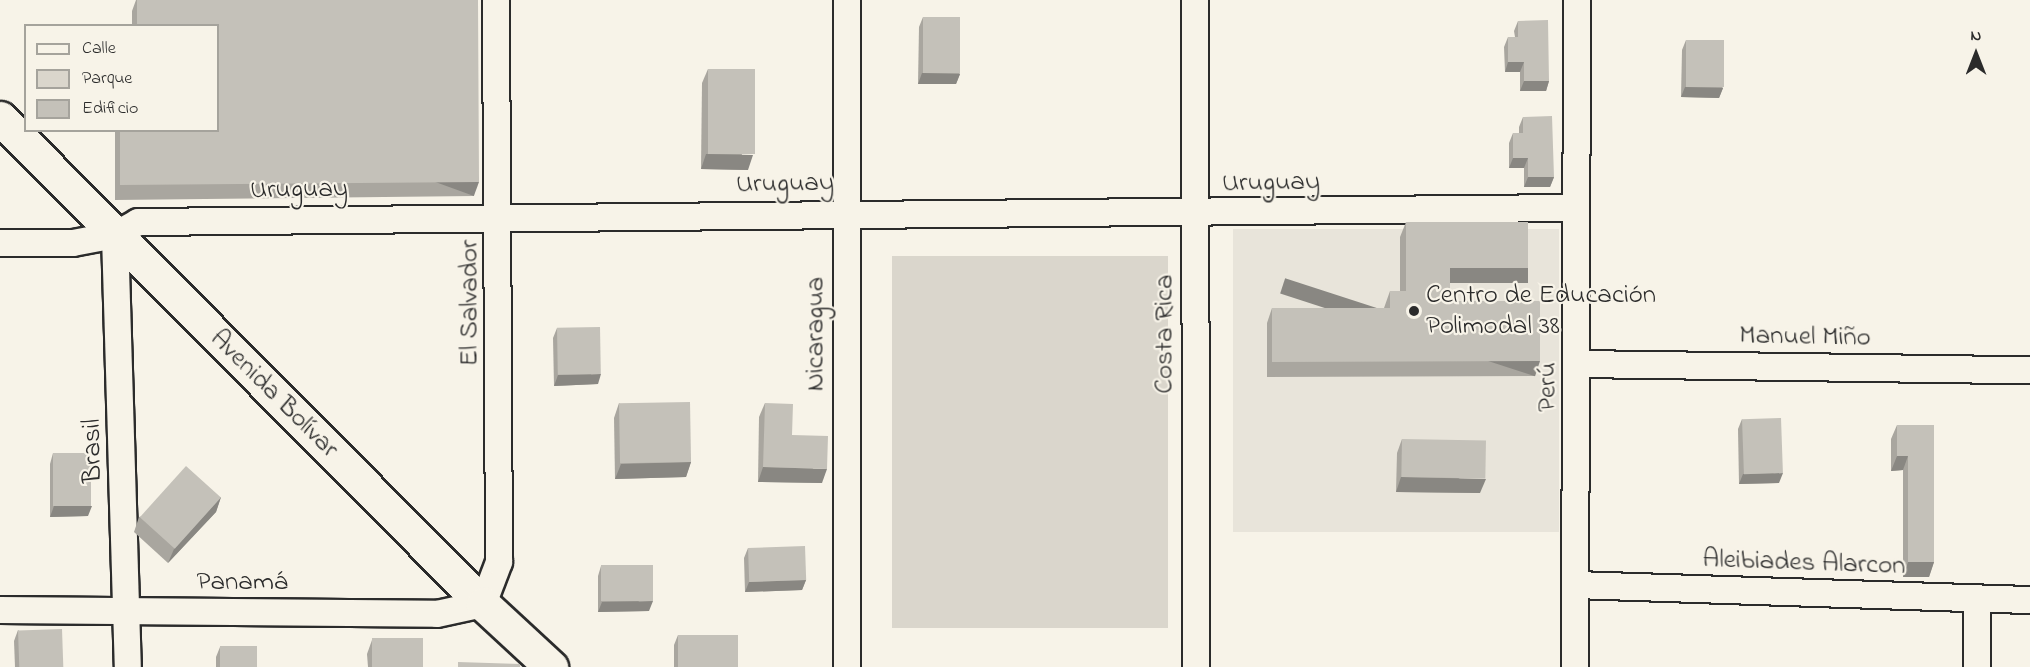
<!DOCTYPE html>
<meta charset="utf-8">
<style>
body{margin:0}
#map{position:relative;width:2030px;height:667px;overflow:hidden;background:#f7f3e8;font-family:"Indie Flower",sans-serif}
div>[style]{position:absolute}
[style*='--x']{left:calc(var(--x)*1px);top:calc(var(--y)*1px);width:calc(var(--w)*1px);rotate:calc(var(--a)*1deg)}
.built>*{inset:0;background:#e8e4da;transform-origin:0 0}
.green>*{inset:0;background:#dad6cc;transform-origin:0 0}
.roads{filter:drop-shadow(2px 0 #2b2b2b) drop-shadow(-2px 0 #2b2b2b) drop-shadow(0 2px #2b2b2b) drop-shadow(0 -2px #2b2b2b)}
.minor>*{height:26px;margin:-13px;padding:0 13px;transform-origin:13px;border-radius:13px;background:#f7f3e8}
.secondary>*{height:33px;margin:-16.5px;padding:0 16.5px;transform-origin:16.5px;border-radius:16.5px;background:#f7f3e8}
.wall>*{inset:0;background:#a9a69f}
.shaded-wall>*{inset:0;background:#898782;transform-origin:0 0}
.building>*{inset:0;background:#c4c1b9;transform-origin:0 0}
.dots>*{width:16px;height:16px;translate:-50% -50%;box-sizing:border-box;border:3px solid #f7f3e8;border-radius:50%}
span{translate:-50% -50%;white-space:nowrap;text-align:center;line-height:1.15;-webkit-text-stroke:4.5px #f7f3e8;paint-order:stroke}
.street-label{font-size:27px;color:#2b2b2b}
.poi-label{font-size:27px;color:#2b2b2b}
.left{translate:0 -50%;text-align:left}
.legend{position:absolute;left:24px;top:24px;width:195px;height:108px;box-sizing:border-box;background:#f7f3e8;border:2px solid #a5a39c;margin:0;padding:8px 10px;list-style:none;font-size:18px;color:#2b2b2b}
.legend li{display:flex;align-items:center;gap:12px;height:30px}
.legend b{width:30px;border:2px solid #a5a39c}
.north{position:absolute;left:1946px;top:24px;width:60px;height:60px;-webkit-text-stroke:4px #f7f3e8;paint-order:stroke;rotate:0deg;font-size:16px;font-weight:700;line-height:24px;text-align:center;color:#2b2b2b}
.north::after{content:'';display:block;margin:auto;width:21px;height:27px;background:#2b2b2b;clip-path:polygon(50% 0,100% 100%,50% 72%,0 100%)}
</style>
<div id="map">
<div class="built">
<div style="left:1559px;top:229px;width:303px;height:326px;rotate:90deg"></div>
</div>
<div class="green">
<div style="left:1168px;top:256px;width:372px;height:276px;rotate:90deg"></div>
</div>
<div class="roads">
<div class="minor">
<div style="--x:1195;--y:0;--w:667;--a:89.91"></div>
<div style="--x:115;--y:235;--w:432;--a:88.3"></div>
<div style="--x:0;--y:243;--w:73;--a:0"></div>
<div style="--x:73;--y:243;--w:43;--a:-10.8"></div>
<div style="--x:115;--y:235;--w:26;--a:-29"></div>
<div style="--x:138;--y:222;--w:1437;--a:-0.56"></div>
<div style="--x:1578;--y:364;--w:452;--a:0.8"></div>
<div style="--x:1575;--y:585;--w:455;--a:1.9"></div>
<div style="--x:1977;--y:598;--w:69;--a:90"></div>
<div style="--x:0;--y:610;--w:437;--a:0.5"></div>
<div style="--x:437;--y:614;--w:47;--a:-12.3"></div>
<div style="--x:483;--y:604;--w:45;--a:-69.1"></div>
<div style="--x:499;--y:562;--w:562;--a:-90.31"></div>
<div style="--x:847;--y:667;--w:667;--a:-90"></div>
<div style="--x:1575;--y:667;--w:667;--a:-89.83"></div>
</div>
<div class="secondary">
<div style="--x:0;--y:118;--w:685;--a:45.18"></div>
<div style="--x:483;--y:604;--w:93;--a:42.8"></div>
</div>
</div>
<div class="wall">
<div style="clip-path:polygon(136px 0,478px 0,474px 196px,115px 200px,115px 130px,218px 130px,218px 26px,132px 26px,132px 11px)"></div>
<div style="clip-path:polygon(923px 17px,960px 74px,956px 84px,918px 84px,919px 27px)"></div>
<div style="clip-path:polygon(1518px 21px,1549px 81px,1546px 91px,1520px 91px,1520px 72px,1505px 72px,1504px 47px,1508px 37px,1515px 37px,1514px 31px)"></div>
<div style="clip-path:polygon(1686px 40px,1723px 88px,1719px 98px,1681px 97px,1682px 50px)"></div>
<div style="clip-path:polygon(708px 69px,748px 170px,701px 169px,702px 83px)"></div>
<div style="clip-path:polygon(1523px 117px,1554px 177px,1550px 187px,1524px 187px,1524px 168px,1509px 168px,1509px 143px,1513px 133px,1519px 133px,1519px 127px)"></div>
<div style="clip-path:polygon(1406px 222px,1523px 282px,1450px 282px,1450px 301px,1535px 376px,1267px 377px,1267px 323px,1272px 308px,1384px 308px,1390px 291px,1400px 291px,1400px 237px)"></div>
<div style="clip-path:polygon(557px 328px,598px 384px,554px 386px,553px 338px)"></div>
<div style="clip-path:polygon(619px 403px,691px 462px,686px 477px,615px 479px,614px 418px)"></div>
<div style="clip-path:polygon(765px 403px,792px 435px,822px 483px,758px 482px,759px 417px)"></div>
<div style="clip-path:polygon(1742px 419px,1779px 483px,1739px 484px,1738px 429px)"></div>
<div style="clip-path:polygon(1897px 425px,1934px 425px,1934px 562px,1929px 577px,1903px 577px,1903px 470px,1891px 471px,1891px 439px)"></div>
<div style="clip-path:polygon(1402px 439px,1480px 493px,1396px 492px,1397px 453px)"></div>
<div style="clip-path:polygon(53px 453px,88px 516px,50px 517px,50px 464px)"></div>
<div style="clip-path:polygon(221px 497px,216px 512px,168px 563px,134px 532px,139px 517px)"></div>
<div style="clip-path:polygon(748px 548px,806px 580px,802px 590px,745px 592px,744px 558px)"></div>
<div style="clip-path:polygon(601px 566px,649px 611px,598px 612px,598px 576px)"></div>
<div style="clip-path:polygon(18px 630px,63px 667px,15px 667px,14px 641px)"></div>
<div style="clip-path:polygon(678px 635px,738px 667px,674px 667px,674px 645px)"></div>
<div style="clip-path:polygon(372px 640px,423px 667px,368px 667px,367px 654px)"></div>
<div style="clip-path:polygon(220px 647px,257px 667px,216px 667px,216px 657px)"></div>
</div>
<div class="shaded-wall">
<div style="clip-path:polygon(1508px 62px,1524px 62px,1520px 72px,1505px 72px)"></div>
<div style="clip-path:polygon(922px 73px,960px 74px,956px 84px,918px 84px)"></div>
<div style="clip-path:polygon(1524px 81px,1549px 81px,1546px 91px,1520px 91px)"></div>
<div style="clip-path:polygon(1685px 87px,1723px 88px,1719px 98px,1681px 97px)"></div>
<div style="clip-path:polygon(706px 154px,753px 155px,748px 170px,701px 169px)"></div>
<div style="clip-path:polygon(1513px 158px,1528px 158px,1524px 168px,1509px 168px)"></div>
<div style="clip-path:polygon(1528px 177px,1554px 177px,1550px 187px,1524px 187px)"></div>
<div style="left:479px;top:182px;width:15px;height:359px;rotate:110deg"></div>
<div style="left:1450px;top:268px;width:78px;height:15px"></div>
<div style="left:1540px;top:361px;width:16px;height:268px;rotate:108deg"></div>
<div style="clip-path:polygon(601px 374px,598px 384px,554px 386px,558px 375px)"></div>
<div style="clip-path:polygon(1897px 456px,1908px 456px,1903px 470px,1891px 471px)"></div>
<div style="clip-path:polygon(691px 462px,686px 477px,615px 479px,621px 464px)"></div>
<div style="clip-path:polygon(763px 467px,827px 469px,822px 483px,758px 482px)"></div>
<div style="clip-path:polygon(1783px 473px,1779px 483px,1739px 484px,1743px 474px)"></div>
<div style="clip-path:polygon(1401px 477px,1486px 479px,1480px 493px,1396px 492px)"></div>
<div style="clip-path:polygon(221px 497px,216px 512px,168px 563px,174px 549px)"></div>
<div style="clip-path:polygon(54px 506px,92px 506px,88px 516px,50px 517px)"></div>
<div style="clip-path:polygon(1908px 562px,1934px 562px,1929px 577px,1903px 577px)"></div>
<div style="clip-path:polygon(806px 580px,802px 590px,745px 592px,749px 582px)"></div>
<div style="clip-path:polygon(653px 601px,649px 611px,598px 612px,602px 602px)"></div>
</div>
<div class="building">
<div style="clip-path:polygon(137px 0,478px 0,479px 182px,120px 185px,120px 130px,218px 130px,218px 26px,137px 26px)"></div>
<div style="left:923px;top:17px;width:37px;height:56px"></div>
<div style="clip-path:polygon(1548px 20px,1549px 81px,1524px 81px,1524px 62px,1508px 62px,1508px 37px,1518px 37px,1518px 21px)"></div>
<div style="left:1686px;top:40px;width:38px;height:47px"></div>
<div style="left:708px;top:69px;width:47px;height:85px"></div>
<div style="clip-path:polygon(1552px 116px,1554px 177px,1528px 177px,1528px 158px,1513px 158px,1513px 133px,1523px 133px,1523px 117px)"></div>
<div style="clip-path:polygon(1406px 222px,1528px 222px,1528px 268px,1450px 268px,1450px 301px,1540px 301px,1540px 361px,1272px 362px,1272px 308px,1390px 308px,1390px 291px,1406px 291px)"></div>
<div style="left:600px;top:327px;width:47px;height:43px;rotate:89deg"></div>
<div style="left:690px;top:402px;width:60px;height:71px;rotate:89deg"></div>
<div style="clip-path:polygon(765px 403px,793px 404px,792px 435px,828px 436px,827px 469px,763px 467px)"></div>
<div style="left:1781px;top:418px;width:55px;height:39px;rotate:88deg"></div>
<div style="clip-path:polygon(1897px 425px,1934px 425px,1934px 562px,1908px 562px,1908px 456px,1897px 456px)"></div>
<div style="left:1402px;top:439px;width:84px;height:38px;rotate:1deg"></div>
<div style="left:53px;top:453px;width:38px;height:53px"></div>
<div style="left:186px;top:466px;width:47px;height:69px;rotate:42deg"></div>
<div style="left:805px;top:546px;width:34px;height:57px;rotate:88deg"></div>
<div style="left:653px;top:565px;width:36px;height:52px;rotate:90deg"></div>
<div style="left:62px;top:629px;width:38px;height:44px;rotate:88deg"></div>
<div style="left:678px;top:635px;width:60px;height:32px"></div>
<div style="left:423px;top:638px;width:29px;height:51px;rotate:90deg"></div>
<div style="left:257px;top:646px;width:21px;height:37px;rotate:90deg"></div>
<div style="clip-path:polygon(458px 662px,520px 664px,520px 667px,458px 667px)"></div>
</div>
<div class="dots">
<div style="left:1414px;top:311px;background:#2b2b2b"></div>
</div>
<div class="street-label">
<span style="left:1271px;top:183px;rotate:-1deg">Uruguay</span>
<span style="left:785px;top:184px;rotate:-1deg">Uruguay</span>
<span style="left:299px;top:190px;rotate:-1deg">Uruguay</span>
<span style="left:470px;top:303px;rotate:-90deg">El Salvador</span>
<span style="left:816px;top:334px;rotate:-90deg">Nicaragua</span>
<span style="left:1165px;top:334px;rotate:-90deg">Costa Rica</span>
<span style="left:1805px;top:337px;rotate:1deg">Manuel Miño</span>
<span style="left:1548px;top:387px;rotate:-90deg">Perú</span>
<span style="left:274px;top:394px;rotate:45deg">Avenida Bolívar</span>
<span style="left:93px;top:451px;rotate:-91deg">Brasil</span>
<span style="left:1804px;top:563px;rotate:2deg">Aleibiades Alarcon</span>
<span style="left:242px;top:583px">Panamá</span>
</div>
<div class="poi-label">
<span class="left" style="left:1426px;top:311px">Centro de Educación<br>Polimodal 38</span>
</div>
<ul class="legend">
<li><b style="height:8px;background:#f7f3e8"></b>Calle</li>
<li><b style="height:16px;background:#dad6cc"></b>Parque</li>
<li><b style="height:16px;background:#c4c1b9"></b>Edificio</li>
</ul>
<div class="north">N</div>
</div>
